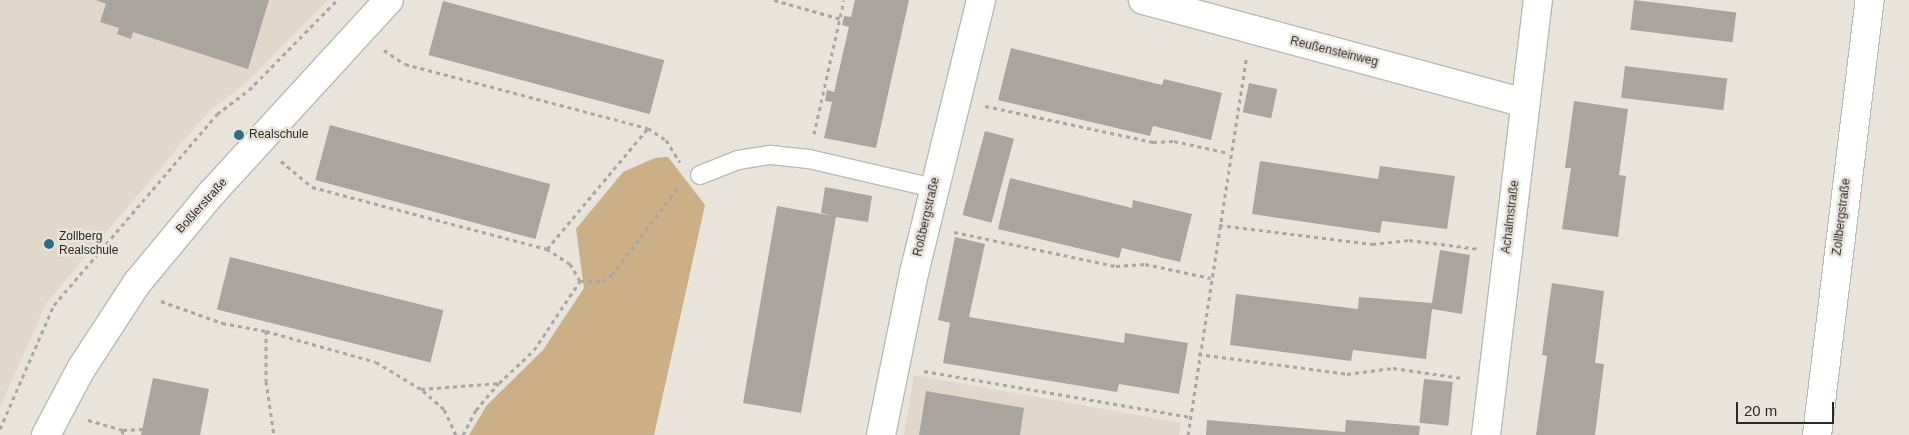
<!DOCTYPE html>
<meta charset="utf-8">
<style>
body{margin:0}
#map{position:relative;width:1909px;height:435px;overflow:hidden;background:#e8e3db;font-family:Helvetica,sans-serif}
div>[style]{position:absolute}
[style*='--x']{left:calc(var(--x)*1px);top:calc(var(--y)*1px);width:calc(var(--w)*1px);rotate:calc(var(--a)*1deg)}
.built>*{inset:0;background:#e1d7ca}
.green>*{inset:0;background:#cbaf87}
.building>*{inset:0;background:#a9a49d;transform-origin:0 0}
.path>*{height:3px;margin-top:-1.5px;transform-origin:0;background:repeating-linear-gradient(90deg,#aaa6a0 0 4px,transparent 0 8px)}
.roads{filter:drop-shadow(1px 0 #bdb8b1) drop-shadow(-1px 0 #bdb8b1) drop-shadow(0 1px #bdb8b1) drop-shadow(0 -1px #bdb8b1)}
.service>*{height:18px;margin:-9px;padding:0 9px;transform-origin:9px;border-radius:9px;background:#fff}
.minor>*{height:28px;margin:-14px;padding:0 14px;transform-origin:14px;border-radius:14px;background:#fff}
.secondary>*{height:28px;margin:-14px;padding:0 14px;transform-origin:14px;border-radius:14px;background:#fff}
.dots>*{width:14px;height:14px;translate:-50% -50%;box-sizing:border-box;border:2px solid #e8e3db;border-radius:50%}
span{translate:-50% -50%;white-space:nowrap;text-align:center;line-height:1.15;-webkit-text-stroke:5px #e8e3db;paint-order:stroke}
.street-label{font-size:12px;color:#2c2a27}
.poi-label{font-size:12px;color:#2c2a27}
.left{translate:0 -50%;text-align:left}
.scale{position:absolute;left:1736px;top:402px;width:98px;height:22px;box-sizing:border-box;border:2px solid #2c2a27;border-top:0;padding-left:6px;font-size:15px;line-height:18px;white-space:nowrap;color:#2c2a27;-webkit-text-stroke:4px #e8e3db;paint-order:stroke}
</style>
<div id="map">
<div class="built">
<div style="clip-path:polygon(0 0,328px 0,244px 85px,209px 111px,47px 302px,0 407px)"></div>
<div style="clip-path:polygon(914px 375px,1181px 423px,1179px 435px,904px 435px)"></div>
</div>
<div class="green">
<div style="clip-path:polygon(668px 157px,705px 205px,654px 435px,469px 435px,487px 405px,543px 350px,584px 288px,576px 229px,623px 172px,655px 158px)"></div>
</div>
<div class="building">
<div style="clip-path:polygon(96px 0,269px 0,248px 69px,133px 32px,131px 39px,117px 34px,119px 28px,100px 22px,106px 4px)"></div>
<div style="clip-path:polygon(855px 0,909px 0,876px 148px,824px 138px,832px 102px,825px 101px,827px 90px,834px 92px,849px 27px,842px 25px,844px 16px,851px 17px)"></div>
<div style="left:1634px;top:0;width:103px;height:30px;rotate:7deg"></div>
<div style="left:443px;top:1px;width:229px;height:56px;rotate:15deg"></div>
<div style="clip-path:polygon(1011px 48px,1162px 85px,1164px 79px,1222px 93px,1211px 140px,1153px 126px,1150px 136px,998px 100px)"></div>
<div style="left:1625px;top:66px;width:103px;height:32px;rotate:7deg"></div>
<div style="left:1249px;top:83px;width:29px;height:30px;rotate:12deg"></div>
<div style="clip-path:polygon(1574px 101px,1628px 109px,1619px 175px,1626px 176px,1618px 237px,1562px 229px,1571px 168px,1565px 168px)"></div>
<div style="left:330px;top:125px;width:228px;height:57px;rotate:15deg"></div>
<div style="left:985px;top:131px;width:30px;height:87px;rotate:15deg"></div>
<div style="clip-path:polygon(1260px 161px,1378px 179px,1380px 166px,1455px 176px,1447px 229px,1382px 221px,1380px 233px,1252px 214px)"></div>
<div style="clip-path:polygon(1010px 178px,1132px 208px,1133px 200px,1192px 214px,1180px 262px,1122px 248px,1119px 258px,998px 229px)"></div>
<div style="clip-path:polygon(825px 187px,872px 196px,868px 222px,836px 217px,801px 413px,743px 403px,777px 206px,833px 216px,821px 213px)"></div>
<div style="clip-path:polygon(955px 237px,985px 244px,969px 317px,1124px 343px,1125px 333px,1188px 343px,1179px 394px,1119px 384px,1117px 392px,943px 363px,950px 323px,938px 320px)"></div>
<div style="clip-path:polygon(1440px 250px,1470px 255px,1464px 299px,1462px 314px,1432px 309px,1426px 359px,1353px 350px,1351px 361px,1230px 345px,1236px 294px,1358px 309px,1359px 297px,1432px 303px)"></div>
<div style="left:230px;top:257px;width:220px;height:54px;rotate:14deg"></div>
<div style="clip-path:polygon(1552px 283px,1604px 291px,1595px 363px,1604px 364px,1595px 435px,1536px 435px,1547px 356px,1542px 355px)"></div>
<div style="clip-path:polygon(153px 378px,209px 389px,200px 435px,141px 435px)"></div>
<div style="left:1424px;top:379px;width:29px;height:44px;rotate:6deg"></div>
<div style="clip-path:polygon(926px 391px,1024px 408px,1020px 435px,919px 435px)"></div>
<div style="clip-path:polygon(1207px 420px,1345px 432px,1346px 420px,1420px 426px,1419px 435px,1206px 435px)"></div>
</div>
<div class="path">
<div style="--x:774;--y:0;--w:70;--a:15.8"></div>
<div style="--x:384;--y:50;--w:25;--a:34"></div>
<div style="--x:405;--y:64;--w:251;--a:14.8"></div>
<div style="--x:985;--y:106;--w:172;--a:12.1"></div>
<div style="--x:1153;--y:142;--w:21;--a:-3"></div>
<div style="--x:1174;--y:141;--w:56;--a:12.3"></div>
<div style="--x:814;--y:134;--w:137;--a:-77.4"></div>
<div style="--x:281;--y:161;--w:40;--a:40"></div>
<div style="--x:312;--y:187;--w:243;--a:14.8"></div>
<div style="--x:547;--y:249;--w:158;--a:-50.1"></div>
<div style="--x:648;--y:128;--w:22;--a:34"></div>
<div style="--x:666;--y:140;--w:26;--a:58"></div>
<div style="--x:1219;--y:225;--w:154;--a:7.1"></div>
<div style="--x:1372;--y:244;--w:37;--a:-6"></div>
<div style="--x:1409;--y:240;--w:71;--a:7.3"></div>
<div style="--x:954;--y:232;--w:166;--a:11.9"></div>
<div style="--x:1116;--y:266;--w:29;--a:-4"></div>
<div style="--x:1145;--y:264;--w:67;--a:12"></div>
<div style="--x:580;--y:281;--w:22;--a:0"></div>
<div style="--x:602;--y:281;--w:12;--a:-31"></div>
<div style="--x:612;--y:275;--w:110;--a:-53.1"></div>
<div style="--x:161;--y:301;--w:65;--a:19.8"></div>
<div style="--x:222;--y:323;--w:45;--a:10.3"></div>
<div style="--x:266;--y:331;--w:114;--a:15.7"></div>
<div style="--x:376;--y:362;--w:52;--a:31"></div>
<div style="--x:266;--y:331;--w:50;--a:90"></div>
<div style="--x:266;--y:381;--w:55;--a:81.6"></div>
<div style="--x:1198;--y:354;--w:150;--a:7.6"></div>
<div style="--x:1347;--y:374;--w:46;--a:-7.4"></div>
<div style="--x:1393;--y:368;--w:70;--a:8.2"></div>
<div style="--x:924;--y:371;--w:269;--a:9.8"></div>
<div style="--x:88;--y:420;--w:36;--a:16"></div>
<div style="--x:123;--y:430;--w:5;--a:101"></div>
<div style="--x:0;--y:429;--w:135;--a:-66.5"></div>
<div style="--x:54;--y:305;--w:251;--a:-49.5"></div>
<div style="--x:217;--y:114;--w:40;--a:-37"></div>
<div style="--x:249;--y:90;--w:126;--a:-45.6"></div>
<div style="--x:123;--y:430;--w:20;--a:-3"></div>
<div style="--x:456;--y:435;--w:29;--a:-115"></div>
<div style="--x:444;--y:409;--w:30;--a:-139"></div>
<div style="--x:421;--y:389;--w:78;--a:-4.4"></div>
<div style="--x:499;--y:383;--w:48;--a:-43.3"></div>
<div style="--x:534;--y:350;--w:83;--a:-56.3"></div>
<div style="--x:580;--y:281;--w:20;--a:-120"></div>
<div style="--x:570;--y:264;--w:27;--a:-147"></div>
<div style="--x:463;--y:435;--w:28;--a:-63"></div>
<div style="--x:476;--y:410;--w:35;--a:-50"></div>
<div style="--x:1188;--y:435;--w:380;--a:-81.2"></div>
</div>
<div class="roads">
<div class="service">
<div style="--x:700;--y:175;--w:41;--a:-21.5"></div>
<div style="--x:738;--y:160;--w:33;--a:-9"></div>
<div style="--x:771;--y:155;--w:38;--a:6"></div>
<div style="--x:809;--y:159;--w:128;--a:13.1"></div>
</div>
<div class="minor">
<div style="--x:1143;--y:0;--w:396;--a:15.1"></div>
<div style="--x:46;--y:435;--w:75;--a:-62.1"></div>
<div style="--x:81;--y:369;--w:103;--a:-56.9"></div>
<div style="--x:137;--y:283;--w:116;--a:-50.3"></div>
<div style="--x:211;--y:194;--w:263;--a:-47.5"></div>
<div style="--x:881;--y:435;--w:165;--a:-78.5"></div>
<div style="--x:914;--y:273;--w:281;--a:-76.2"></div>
<div style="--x:1486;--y:435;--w:438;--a:-83.2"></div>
</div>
<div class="secondary">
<div style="--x:1817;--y:435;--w:438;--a:-83.1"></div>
</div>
</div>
<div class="dots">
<div style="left:239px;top:135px;background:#316d84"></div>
<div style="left:49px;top:244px;background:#316d84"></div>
</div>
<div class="street-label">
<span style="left:1334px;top:52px;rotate:14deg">Reußensteinweg</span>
<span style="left:202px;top:206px;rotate:-48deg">Boßlerstraße</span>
<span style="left:927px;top:217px;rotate:-77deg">Roßbergstraße</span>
<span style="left:1511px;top:217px;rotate:-83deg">Achalmstraße</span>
<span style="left:1842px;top:217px;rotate:-83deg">Zollbergstraße</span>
</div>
<div class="poi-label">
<span class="left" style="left:249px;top:135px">Realschule</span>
<span class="left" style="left:59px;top:244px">Zollberg<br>Realschule</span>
</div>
<div class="scale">20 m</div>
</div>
